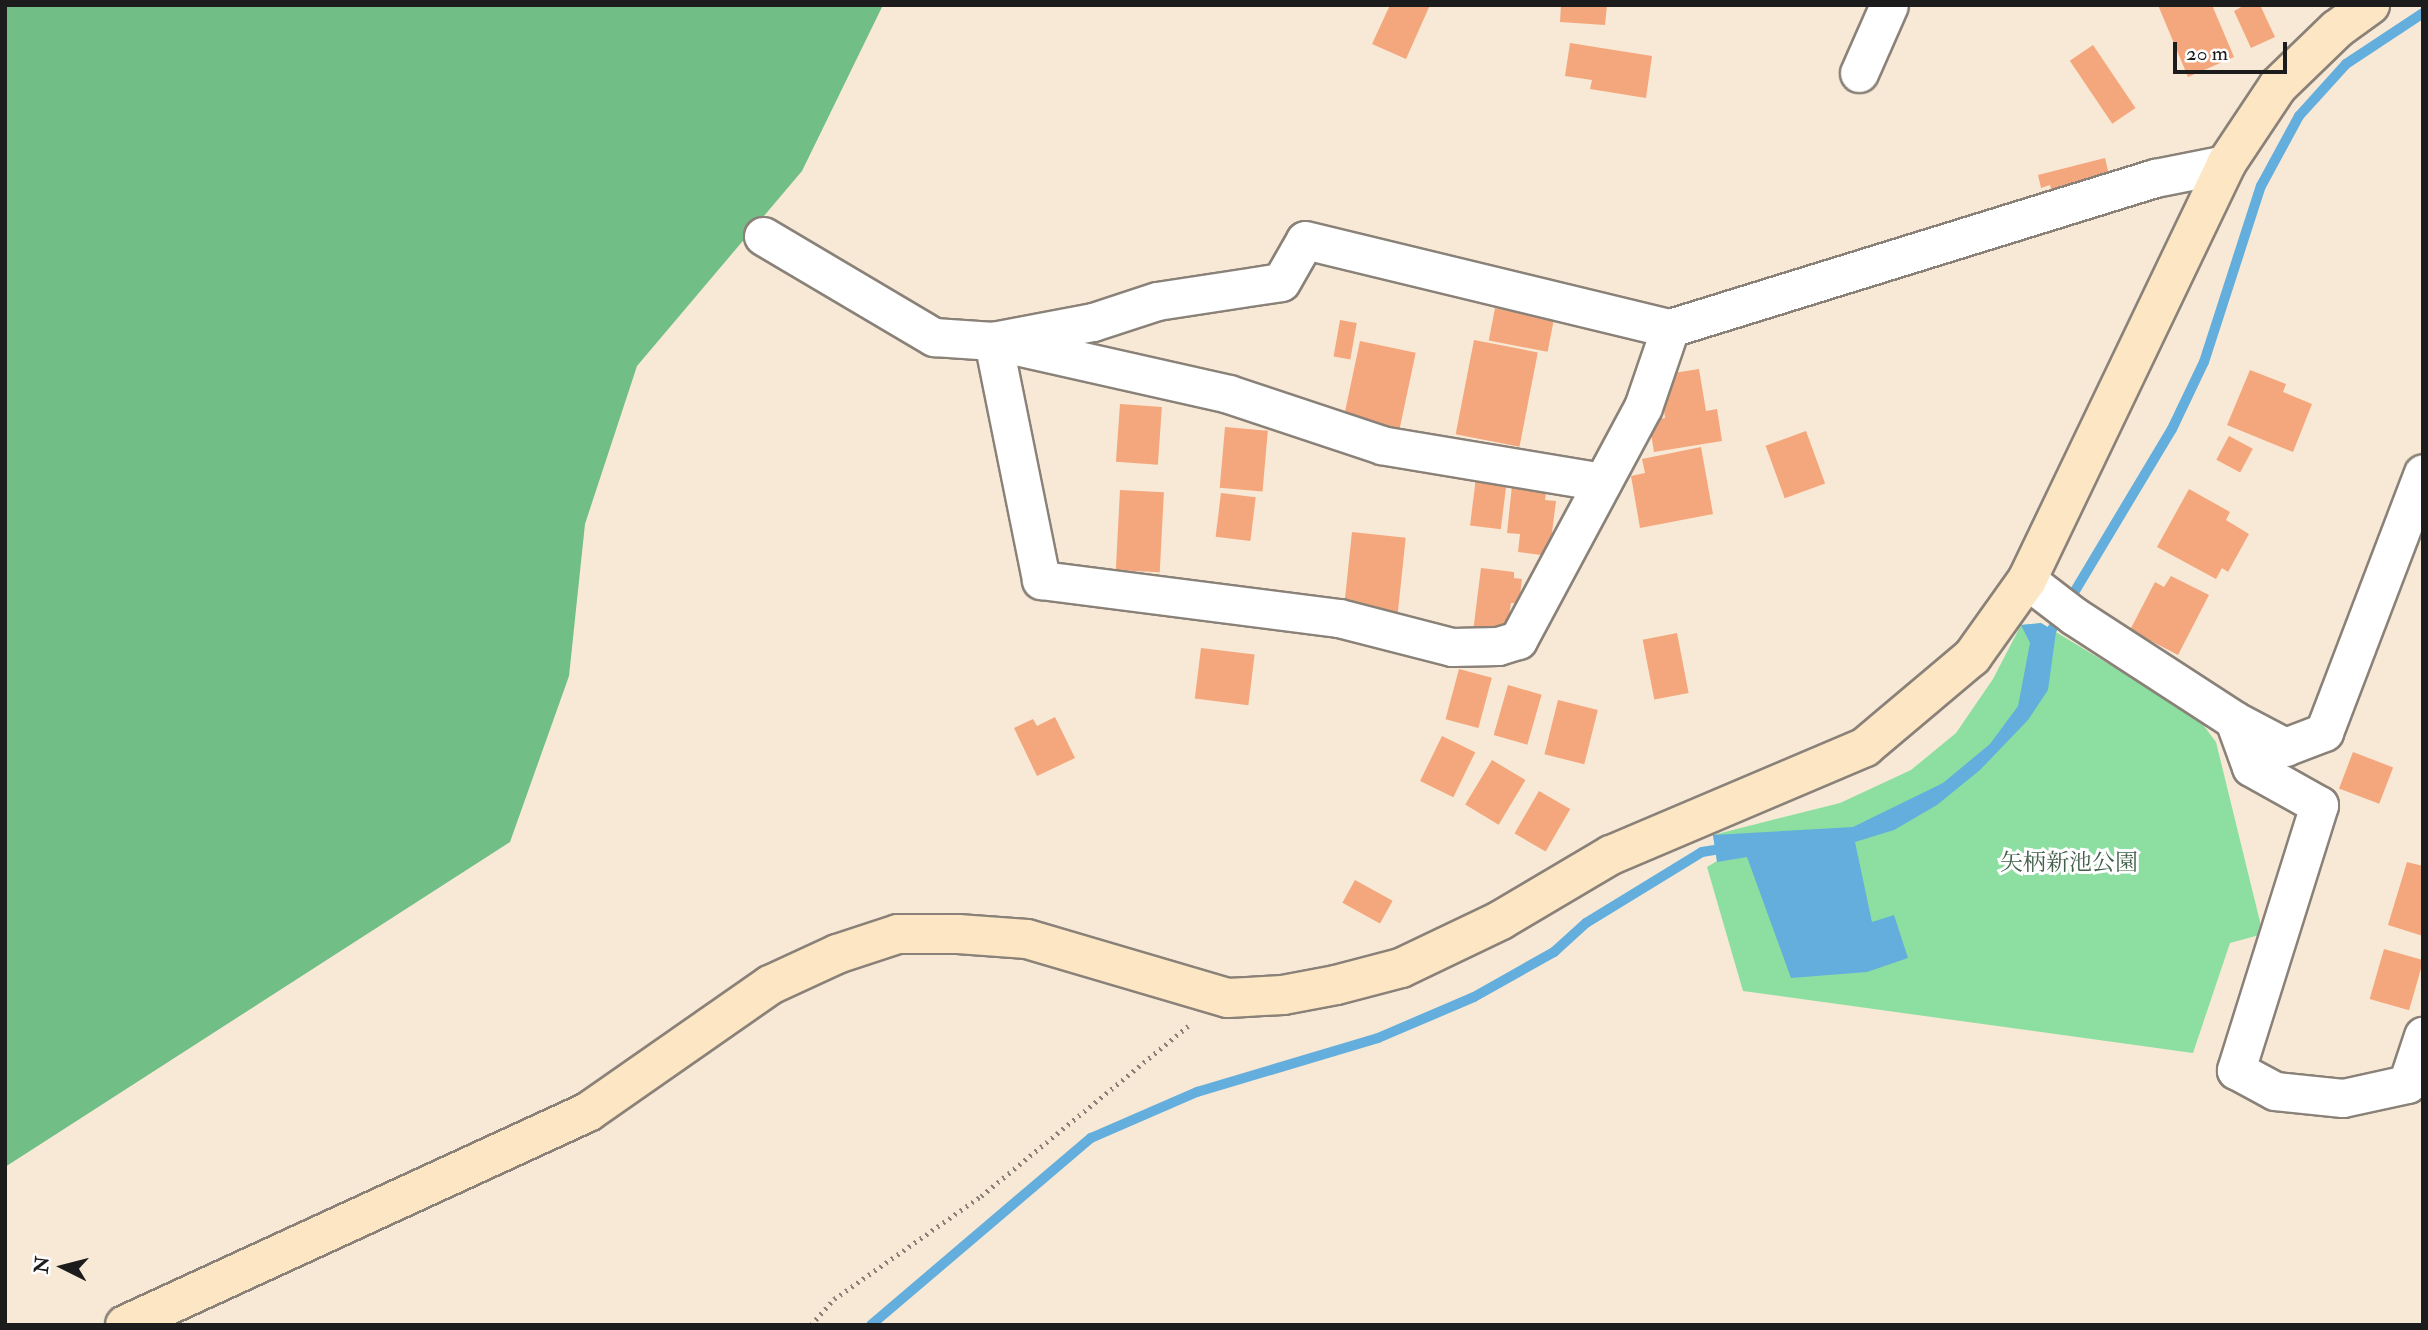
<!DOCTYPE html>
<meta charset="utf-8">
<style>
body{margin:0}
#map{position:relative;width:2428px;height:1330px;overflow:hidden;background:#f7e9d6;font-family:"IM FELL Double Pica","Noto Serif JP",serif}
div>[style]{position:absolute}
[style*='--x']{left:calc(var(--x)*1px);top:calc(var(--y)*1px);width:calc(var(--w)*1px);rotate:calc(var(--a)*1deg)}
.green>*{inset:0;background:#8cdfa1}
.forest>*{inset:0;background:#71be87}
.water>*{inset:0;background:#63aedc}
.stream>*{height:10px;margin:-5px;padding:0 5px;transform-origin:5px;border-radius:5px;background:#63aedc}
.building>*{inset:0;background:#f4a77c;transform-origin:0 0}
.path>*{height:4.5px;margin-top:-2.25px;transform-origin:0;background:repeating-linear-gradient(90deg,#8a8279 0 2px,transparent 0 7px)}
.roads{filter:drop-shadow(2px 0 #8a8279) drop-shadow(-2px 0 #8a8279) drop-shadow(0 2px #8a8279) drop-shadow(0 -2px #8a8279)}
.street>*{height:37px;margin:-18.5px;padding:0 18.5px;transform-origin:18.5px;border-radius:18.5px;background:#fff}
.secondary>*{height:38px;margin:-19px;padding:0 19px;transform-origin:19px;border-radius:19px;background:#fce6c4}
span{translate:-50% -50%;white-space:nowrap;text-align:center;line-height:1.15;-webkit-text-stroke:6px #fff;paint-order:stroke}
.park-label{font-size:23px;color:#43604b}
.frame{position:absolute;inset:0;border:7px solid #1c1c1c;pointer-events:none}
.north{position:absolute;left:28px;top:1232px;width:70px;height:70px;-webkit-text-stroke:5px #fff;paint-order:stroke;rotate:276deg;font-size:19px;font-weight:700;line-height:28px;text-align:center;color:#1c1c1c}
.north::after{content:'';display:block;margin:auto;width:24px;height:32px;background:#1c1c1c;clip-path:polygon(50% 0,100% 100%,50% 72%,0 100%)}
.scale{position:absolute;left:2173px;top:42px;width:114px;height:32px;box-sizing:border-box;border:4px solid #1c1c1c;border-top:0;padding-left:9px;font-size:21px;line-height:24px;white-space:nowrap;color:#1c1c1c;-webkit-text-stroke:5px #fff;paint-order:stroke}
</style>
<div id="map">
<div class="green">
<div style="clip-path:polygon(2041px 623px,2198px 718px,2216px 742px,2263px 934px,2230px 943px,2193px 1053px,1743px 991px,1707px 867px,1717px 861px,1713px 835px,1840px 803px,1911px 770px,1956px 733px,1993px 679px,2021px 625px)"></div>
</div>
<div class="forest">
<div style="clip-path:polygon(5px 5px,883px 5px,802px 171px,637px 366px,585px 524px,569px 676px,510px 842px,5px 1167px)"></div>
</div>
<div class="water">
<div style="clip-path:polygon(2041px 623px,2056px 632px,2048px 690px,2028px 720px,1980px 770px,1937px 805px,1894px 830px,1855px 842px,1872px 922px,1894px 915px,1908px 958px,1867px 972px,1791px 978px,1747px 857px,1717px 862px,1713px 835px,1853px 827px,1943px 783px,1990px 744px,2018px 706px,2030px 643px,2021px 625px)"></div>
</div>
<div class="stream">
<div style="--x:2045;--y:641;--w:247;--a:-59.1"></div>
<div style="--x:2172;--y:429;--w:74;--a:-64.5"></div>
<div style="--x:2204;--y:362;--w:185;--a:-72.1"></div>
<div style="--x:2261;--y:186;--w:80;--a:-61.5"></div>
<div style="--x:2299;--y:116;--w:70;--a:-47.9"></div>
<div style="--x:2346;--y:64;--w:92;--a:-33.5"></div>
<div style="--x:871;--y:1325;--w:289;--a:-40.4"></div>
<div style="--x:1091;--y:1138;--w:116;--a:-23.5"></div>
<div style="--x:1197;--y:1092;--w:189;--a:-16.6"></div>
<div style="--x:1378;--y:1038;--w:104;--a:-23.1"></div>
<div style="--x:1474;--y:997;--w:92;--a:-29.4"></div>
<div style="--x:1554;--y:952;--w:43;--a:-42.2"></div>
<div style="--x:1586;--y:923;--w:136;--a:-31.5"></div>
<div style="--x:1702;--y:852;--w:26;--a:-9"></div>
</div>
<div class="building">
<div style="clip-path:polygon(1390px 5px,1430px 5px,1406px 59px,1372px 44px)"></div>
<div style="clip-path:polygon(1561px 5px,1607px 5px,1605px 25px,1560px 22px)"></div>
<div style="clip-path:polygon(2158px 5px,2212px 5px,2234px 57px,2188px 77px)"></div>
<div style="clip-path:polygon(2245px 5px,2260px 5px,2275px 37px,2251px 48px,2234px 11px)"></div>
<div style="clip-path:polygon(1570px 43px,1652px 56px,1646px 98px,1590px 89px,1592px 80px,1565px 76px)"></div>
<div style="left:2093px;top:45px;width:76px;height:28px;rotate:56deg"></div>
<div style="clip-path:polygon(2105px 158px,2110px 179px,2052px 193px,2050px 185px,2041px 188px,2038px 175px)"></div>
<div style="left:1495px;top:308px;width:60px;height:33px;rotate:11deg"></div>
<div style="left:1340px;top:320px;width:17px;height:37px;rotate:10deg"></div>
<div style="left:1474px;top:340px;width:65px;height:96px;rotate:11deg"></div>
<div style="left:1360px;top:341px;width:57px;height:84px;rotate:12deg"></div>
<div style="clip-path:polygon(1699px 369px,1706px 411px,1717px 409px,1722px 441px,1654px 452px,1649px 421px,1665px 418px,1661px 390px,1670px 389px,1667px 374px)"></div>
<div style="clip-path:polygon(2250px 370px,2286px 384px,2283px 392px,2312px 404px,2293px 452px,2227px 425px)"></div>
<div style="left:1120px;top:404px;width:42px;height:58px;rotate:4deg"></div>
<div style="left:1225px;top:427px;width:43px;height:61px;rotate:5deg"></div>
<div style="left:1806px;top:431px;width:56px;height:43px;rotate:70deg"></div>
<div style="left:2229px;top:436px;width:27px;height:27px;rotate:28deg"></div>
<div style="clip-path:polygon(1701px 447px,1713px 514px,1640px 528px,1631px 476px,1645px 473px,1642px 459px)"></div>
<div style="left:1477px;top:469px;width:31px;height:57px;rotate:7deg"></div>
<div style="clip-path:polygon(1513px 476px,1548px 480px,1545px 500px,1556px 501px,1549px 556px,1518px 552px,1520px 534px,1507px 533px)"></div>
<div style="clip-path:polygon(2189px 489px,2230px 512px,2226px 520px,2249px 534px,2228px 572px,2222px 568px,2216px 579px,2157px 547px)"></div>
<div style="left:1120px;top:490px;width:44px;height:80px;rotate:3deg"></div>
<div style="left:1221px;top:493px;width:35px;height:44px;rotate:7deg"></div>
<div style="left:1352px;top:532px;width:54px;height:77px;rotate:6deg"></div>
<div style="clip-path:polygon(1481px 568px,1514px 572px,1514px 578px,1522px 579px,1519px 603px,1511px 603px,1506px 637px,1473px 632px)"></div>
<div style="clip-path:polygon(2171px 576px,2209px 595px,2178px 655px,2130px 630px,2155px 582px,2164px 587px)"></div>
<div style="left:1677px;top:633px;width:61px;height:35px;rotate:79deg"></div>
<div style="left:1201px;top:648px;width:54px;height:51px;rotate:7deg"></div>
<div style="left:1459px;top:669px;width:34px;height:52px;rotate:15deg"></div>
<div style="left:1508px;top:685px;width:35px;height:52px;rotate:16deg"></div>
<div style="left:1558px;top:700px;width:41px;height:56px;rotate:14deg"></div>
<div style="clip-path:polygon(1055px 717px,1075px 758px,1037px 776px,1014px 728px,1033px 719px,1037px 726px)"></div>
<div style="left:1442px;top:736px;width:37px;height:50px;rotate:26deg"></div>
<div style="left:2353px;top:752px;width:43px;height:39px;rotate:21deg"></div>
<div style="left:1492px;top:760px;width:39px;height:52px;rotate:31deg"></div>
<div style="left:1539px;top:791px;width:36px;height:49px;rotate:30deg"></div>
<div style="clip-path:polygon(2407px 862px,2423px 866px,2423px 936px,2388px 925px)"></div>
<div style="left:1355px;top:880px;width:43px;height:26px;rotate:29deg"></div>
<div style="left:2384px;top:949px;width:41px;height:52px;rotate:16deg"></div>
</div>
<div class="path">
<div style="--x:811;--y:1325;--w:35;--a:-49"></div>
<div style="--x:834;--y:1299;--w:179;--a:-35"></div>
<div style="--x:981;--y:1196;--w:268;--a:-39.4"></div>
</div>
<div class="roads">
<div class="street">
<div style="--x:1859;--y:73;--w:74;--a:-66.2"></div>
<div style="--x:763;--y:236;--w:199;--a:30.6"></div>
<div style="--x:934;--y:337;--w:59;--a:3.9"></div>
<div style="--x:993;--y:341;--w:102;--a:-10.8"></div>
<div style="--x:1093;--y:322;--w:67;--a:-18.2"></div>
<div style="--x:1157;--y:301;--w:125;--a:-8.7"></div>
<div style="--x:1281;--y:282;--w:48;--a:-60.3"></div>
<div style="--x:1305;--y:240;--w:375;--a:13.6"></div>
<div style="--x:1670;--y:328;--w:508;--a:-17.19"></div>
<div style="--x:2155;--y:178;--w:72;--a:-11.2"></div>
<div style="--x:1602;--y:482;--w:223;--a:-170.5"></div>
<div style="--x:1382;--y:445;--w:161;--a:-161.6"></div>
<div style="--x:1229;--y:394;--w:242;--a:-167.3"></div>
<div style="--x:993;--y:341;--w:244;--a:78.6"></div>
<div style="--x:1041;--y:580;--w:300;--a:7.3"></div>
<div style="--x:1339;--y:618;--w:117;--a:14.4"></div>
<div style="--x:1452;--y:647;--w:46;--a:-1.2"></div>
<div style="--x:1498;--y:646;--w:21;--a:-17"></div>
<div style="--x:1518;--y:640;--w:264;--a:-61.8"></div>
<div style="--x:1643;--y:407;--w:83;--a:-71.1"></div>
<div style="--x:2027;--y:580;--w:59;--a:37.5"></div>
<div style="--x:2074;--y:616;--w:191;--a:33"></div>
<div style="--x:2234;--y:720;--w:50;--a:70.1"></div>
<div style="--x:2251;--y:767;--w:78;--a:29.2"></div>
<div style="--x:2319;--y:805;--w:278;--a:107.4"></div>
<div style="--x:2236;--y:1070;--w:44;--a:28.3"></div>
<div style="--x:2275;--y:1091;--w:68;--a:5.9"></div>
<div style="--x:2343;--y:1098;--w:66;--a:-12.3"></div>
<div style="--x:2407;--y:1084;--w:51;--a:-71.6"></div>
<div style="--x:2234;--y:720;--w:58;--a:27.9"></div>
<div style="--x:2285;--y:747;--w:42;--a:-21"></div>
<div style="--x:2324;--y:732;--w:277;--a:-69.1"></div>
</div>
<div class="secondary">
<div style="--x:125;--y:1325;--w:510;--a:-24.7"></div>
<div style="--x:588;--y:1112;--w:222;--a:-34.9"></div>
<div style="--x:770;--y:985;--w:74;--a:-24.8"></div>
<div style="--x:837;--y:954;--w:64;--a:-18.2"></div>
<div style="--x:898;--y:934;--w:60;--a:0"></div>
<div style="--x:958;--y:934;--w:69;--a:4.1"></div>
<div style="--x:1027;--y:939;--w:209;--a:16.4"></div>
<div style="--x:1228;--y:998;--w:55;--a:-3.1"></div>
<div style="--x:1283;--y:995;--w:54;--a:-10.7"></div>
<div style="--x:1336;--y:985;--w:67;--a:-14.7"></div>
<div style="--x:1401;--y:968;--w:111;--a:-25.6"></div>
<div style="--x:1501;--y:920;--w:128;--a:-30.6"></div>
<div style="--x:1611;--y:855;--w:276;--a:-23"></div>
<div style="--x:1865;--y:747;--w:140;--a:-40.1"></div>
<div style="--x:1972;--y:657;--w:95;--a:-54.5"></div>
<div style="--x:2027;--y:580;--w:461;--a:-64.4"></div>
<div style="--x:2226;--y:164;--w:94;--a:-56.3"></div>
<div style="--x:2278;--y:86;--w:82;--a:-44"></div>
<div style="--x:2337;--y:29;--w:41;--a:-36"></div>
</div>
</div>
<div class="park-label">
<span style="left:2069px;top:863px">矢柄新池公園</span>
</div>
<div class="frame"></div>
<div class="north">N</div>
<div class="scale">20 m</div>
</div>
